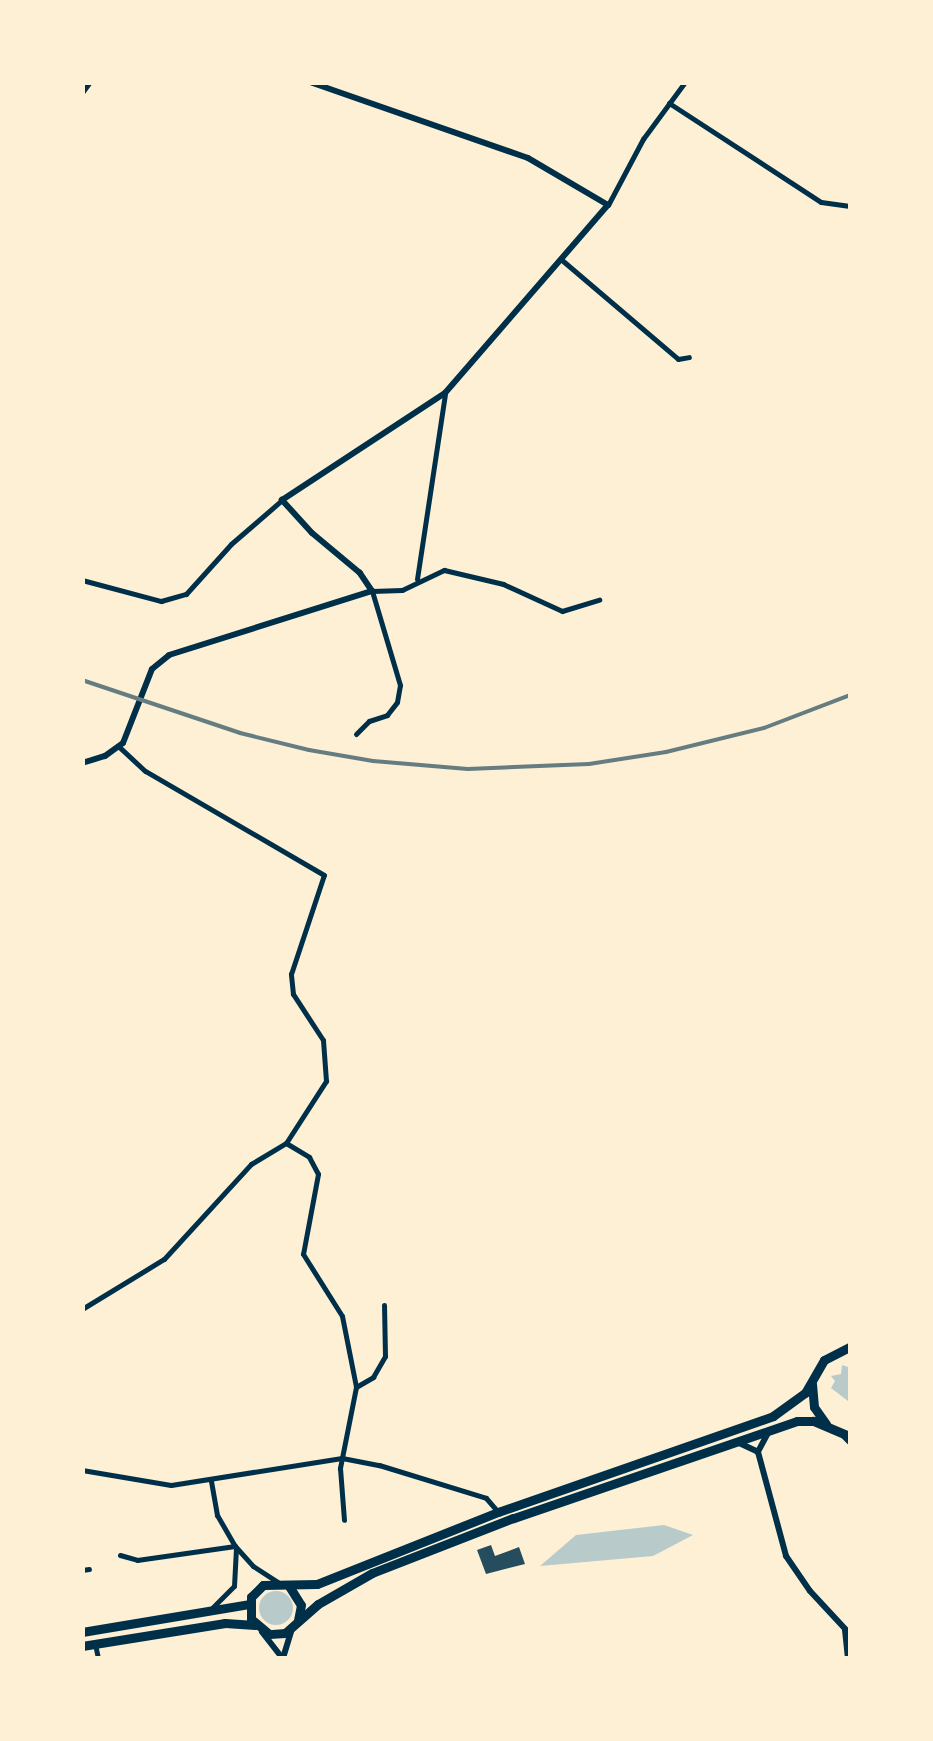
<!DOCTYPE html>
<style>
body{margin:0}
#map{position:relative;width:933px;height:1741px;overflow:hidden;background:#fdf0d5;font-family:Mulish,sans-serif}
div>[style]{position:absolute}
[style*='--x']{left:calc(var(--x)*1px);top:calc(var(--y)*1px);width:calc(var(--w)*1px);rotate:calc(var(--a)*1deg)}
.green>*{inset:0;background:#b9caca}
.round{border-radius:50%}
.building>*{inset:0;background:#264d5e}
.minor>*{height:5px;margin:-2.5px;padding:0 2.5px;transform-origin:2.5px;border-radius:2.5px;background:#003049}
.tertiary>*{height:6px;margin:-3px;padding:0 3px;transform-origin:3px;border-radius:3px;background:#003049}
.primary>*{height:9px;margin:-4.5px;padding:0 4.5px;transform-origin:4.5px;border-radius:4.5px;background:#003049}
.trunk>*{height:9px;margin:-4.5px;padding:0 4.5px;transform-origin:4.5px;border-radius:4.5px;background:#003049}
.rail>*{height:4px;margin:-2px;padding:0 2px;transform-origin:2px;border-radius:2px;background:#657d81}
span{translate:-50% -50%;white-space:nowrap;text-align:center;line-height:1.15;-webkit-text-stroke:10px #fdf0d5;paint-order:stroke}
.frame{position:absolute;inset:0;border:85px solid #fdf0d5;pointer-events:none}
</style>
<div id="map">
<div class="green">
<div style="clip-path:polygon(842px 1365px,848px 1367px,848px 1401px,831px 1388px,835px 1381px,831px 1376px,841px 1374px)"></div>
<div style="clip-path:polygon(664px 1525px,693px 1535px,653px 1556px,540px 1566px,576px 1535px)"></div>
<div class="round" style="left:259px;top:1591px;width:34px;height:34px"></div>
</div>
<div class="building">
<div style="clip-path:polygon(491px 1545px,495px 1556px,519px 1547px,525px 1564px,486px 1574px,477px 1550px)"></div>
</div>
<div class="minor">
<div style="--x:669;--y:103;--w:181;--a:33.1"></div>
<div style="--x:821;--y:202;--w:29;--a:8"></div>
<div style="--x:608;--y:205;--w:75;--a:-62.1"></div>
<div style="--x:643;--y:139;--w:71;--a:-53.6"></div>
<div style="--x:563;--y:261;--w:151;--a:40.4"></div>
<div style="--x:678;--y:359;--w:11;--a:-10"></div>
<div style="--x:417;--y:579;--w:187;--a:-81.4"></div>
<div style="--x:82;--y:580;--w:82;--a:14.9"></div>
<div style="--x:161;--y:601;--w:26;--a:-16"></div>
<div style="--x:186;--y:594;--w:67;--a:-48"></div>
<div style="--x:231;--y:544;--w:67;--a:-40.8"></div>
<div style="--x:356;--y:734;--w:18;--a:-45"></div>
<div style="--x:369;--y:721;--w:19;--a:-18"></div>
<div style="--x:387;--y:715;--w:16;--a:-52"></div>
<div style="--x:397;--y:702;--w:17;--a:-80"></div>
<div style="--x:400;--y:685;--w:98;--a:-106.6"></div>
<div style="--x:372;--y:591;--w:30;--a:-2"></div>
<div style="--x:402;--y:590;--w:47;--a:-25.5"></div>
<div style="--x:444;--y:570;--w:61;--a:13.3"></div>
<div style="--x:503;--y:584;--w:65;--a:24.6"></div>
<div style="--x:562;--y:611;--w:39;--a:-17"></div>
<div style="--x:286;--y:1143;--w:27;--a:31"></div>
<div style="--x:309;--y:1157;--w:19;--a:62"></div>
<div style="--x:318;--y:1174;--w:81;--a:100.6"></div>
<div style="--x:303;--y:1254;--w:73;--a:57.8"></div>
<div style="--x:342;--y:1316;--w:72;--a:78.8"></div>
<div style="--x:356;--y:1387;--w:83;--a:101.2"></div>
<div style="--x:340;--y:1468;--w:52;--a:85.6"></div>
<div style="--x:82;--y:1309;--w:96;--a:-31.4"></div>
<div style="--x:164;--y:1259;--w:129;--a:-47.5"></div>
<div style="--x:251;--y:1164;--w:41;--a:-31"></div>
<div style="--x:286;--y:1143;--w:74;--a:-57.2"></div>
<div style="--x:326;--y:1081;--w:41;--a:-94.2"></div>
<div style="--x:323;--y:1040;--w:55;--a:-123.1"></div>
<div style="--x:293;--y:994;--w:20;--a:-96"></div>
<div style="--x:291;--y:974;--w:104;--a:-71.6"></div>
<div style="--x:324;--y:875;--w:207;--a:-149.8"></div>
<div style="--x:145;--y:771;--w:35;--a:-137"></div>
<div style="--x:356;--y:1387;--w:20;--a:-30"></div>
<div style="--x:373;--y:1377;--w:24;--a:-60"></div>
<div style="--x:385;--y:1356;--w:51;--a:-91.1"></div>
<div style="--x:82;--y:1470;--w:90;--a:9.6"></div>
<div style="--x:171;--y:1485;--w:173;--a:-9"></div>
<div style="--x:342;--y:1458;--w:38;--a:11"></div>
<div style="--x:379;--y:1465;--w:112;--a:17.1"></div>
<div style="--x:486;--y:1498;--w:18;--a:49"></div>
<div style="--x:211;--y:1481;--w:35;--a:80"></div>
<div style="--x:217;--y:1515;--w:36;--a:60"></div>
<div style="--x:235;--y:1546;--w:27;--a:48"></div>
<div style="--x:253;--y:1566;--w:30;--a:33"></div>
<div style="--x:120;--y:1555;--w:18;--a:16"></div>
<div style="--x:137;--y:1560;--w:99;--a:-8.1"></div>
<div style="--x:82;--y:1570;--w:7;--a:-8"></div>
<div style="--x:212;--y:1608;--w:31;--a:-45"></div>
<div style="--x:234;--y:1586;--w:37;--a:-87"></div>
<div style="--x:95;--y:1644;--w:14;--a:78"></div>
</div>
<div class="tertiary">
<div style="--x:82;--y:93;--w:14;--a:-54"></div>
<div style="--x:82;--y:763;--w:24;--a:-17"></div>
<div style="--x:105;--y:756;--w:22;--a:-36"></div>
<div style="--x:123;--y:743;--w:79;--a:-68.6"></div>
<div style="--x:152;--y:669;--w:22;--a:-39"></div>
<div style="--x:169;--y:655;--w:213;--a:-17.5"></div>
<div style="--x:372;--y:591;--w:22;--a:-124"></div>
<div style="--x:360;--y:573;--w:62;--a:-140.2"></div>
<div style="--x:312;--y:533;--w:45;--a:-132.3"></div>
<div style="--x:282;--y:500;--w:195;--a:-33.3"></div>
<div style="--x:445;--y:393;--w:249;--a:-49.1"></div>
<div style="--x:608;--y:205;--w:93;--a:-149.6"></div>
<div style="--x:528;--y:158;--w:231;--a:-160.8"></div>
<div style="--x:769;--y:1431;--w:24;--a:118"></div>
<div style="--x:758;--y:1452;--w:108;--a:74.9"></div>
<div style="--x:786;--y:1556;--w:42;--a:55.6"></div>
<div style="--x:810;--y:1591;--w:59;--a:47.1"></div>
<div style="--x:737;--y:1442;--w:23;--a:25"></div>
<div style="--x:845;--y:1630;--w:28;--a:84"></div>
<div style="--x:262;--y:1632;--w:33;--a:52"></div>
<div style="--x:283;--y:1658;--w:30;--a:-73"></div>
</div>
<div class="primary">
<div style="--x:812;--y:1384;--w:23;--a:85"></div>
<div style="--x:814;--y:1407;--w:21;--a:55"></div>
<div style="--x:849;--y:1436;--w:39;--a:-157"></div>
<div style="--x:813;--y:1421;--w:16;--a:180"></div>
<div style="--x:797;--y:1421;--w:300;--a:161.1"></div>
<div style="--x:513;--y:1518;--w:151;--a:158.7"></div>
<div style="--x:372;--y:1573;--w:62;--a:150.1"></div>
<div style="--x:318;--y:1604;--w:44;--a:138.7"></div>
<div style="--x:285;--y:1633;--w:16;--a:176"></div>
<div style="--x:269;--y:1634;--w:23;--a:-140"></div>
<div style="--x:251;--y:1619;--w:22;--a:-90"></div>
<div style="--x:251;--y:1597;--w:17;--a:-45"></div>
<div style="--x:263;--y:1585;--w:54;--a:-1.1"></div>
<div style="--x:317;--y:1584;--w:195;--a:-21.7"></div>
<div style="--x:498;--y:1512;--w:291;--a:-19.2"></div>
<div style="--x:773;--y:1416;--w:39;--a:-36"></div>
<div style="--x:805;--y:1393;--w:38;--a:-60"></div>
<div style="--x:824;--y:1360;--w:29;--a:-27"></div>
<div style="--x:289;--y:1586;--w:22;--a:58"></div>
<div style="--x:301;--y:1605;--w:15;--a:101"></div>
<div style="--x:82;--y:1632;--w:169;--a:-9.5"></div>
<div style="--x:82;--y:1646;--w:145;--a:-9.1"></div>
<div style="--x:225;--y:1623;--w:30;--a:4"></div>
</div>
<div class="trunk">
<div style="--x:845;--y:1435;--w:7;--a:45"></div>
</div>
<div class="rail">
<div style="--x:82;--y:680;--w:167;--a:18.5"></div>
<div style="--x:240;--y:733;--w:71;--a:13.8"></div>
<div style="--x:309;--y:750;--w:65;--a:9.8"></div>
<div style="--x:373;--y:761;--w:95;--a:4.8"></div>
<div style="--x:468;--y:769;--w:121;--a:-2.4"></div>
<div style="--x:589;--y:764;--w:78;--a:-8.9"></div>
<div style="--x:666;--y:752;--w:101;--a:-13.8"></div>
<div style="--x:764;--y:728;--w:92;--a:-21"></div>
</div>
<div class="frame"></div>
</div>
